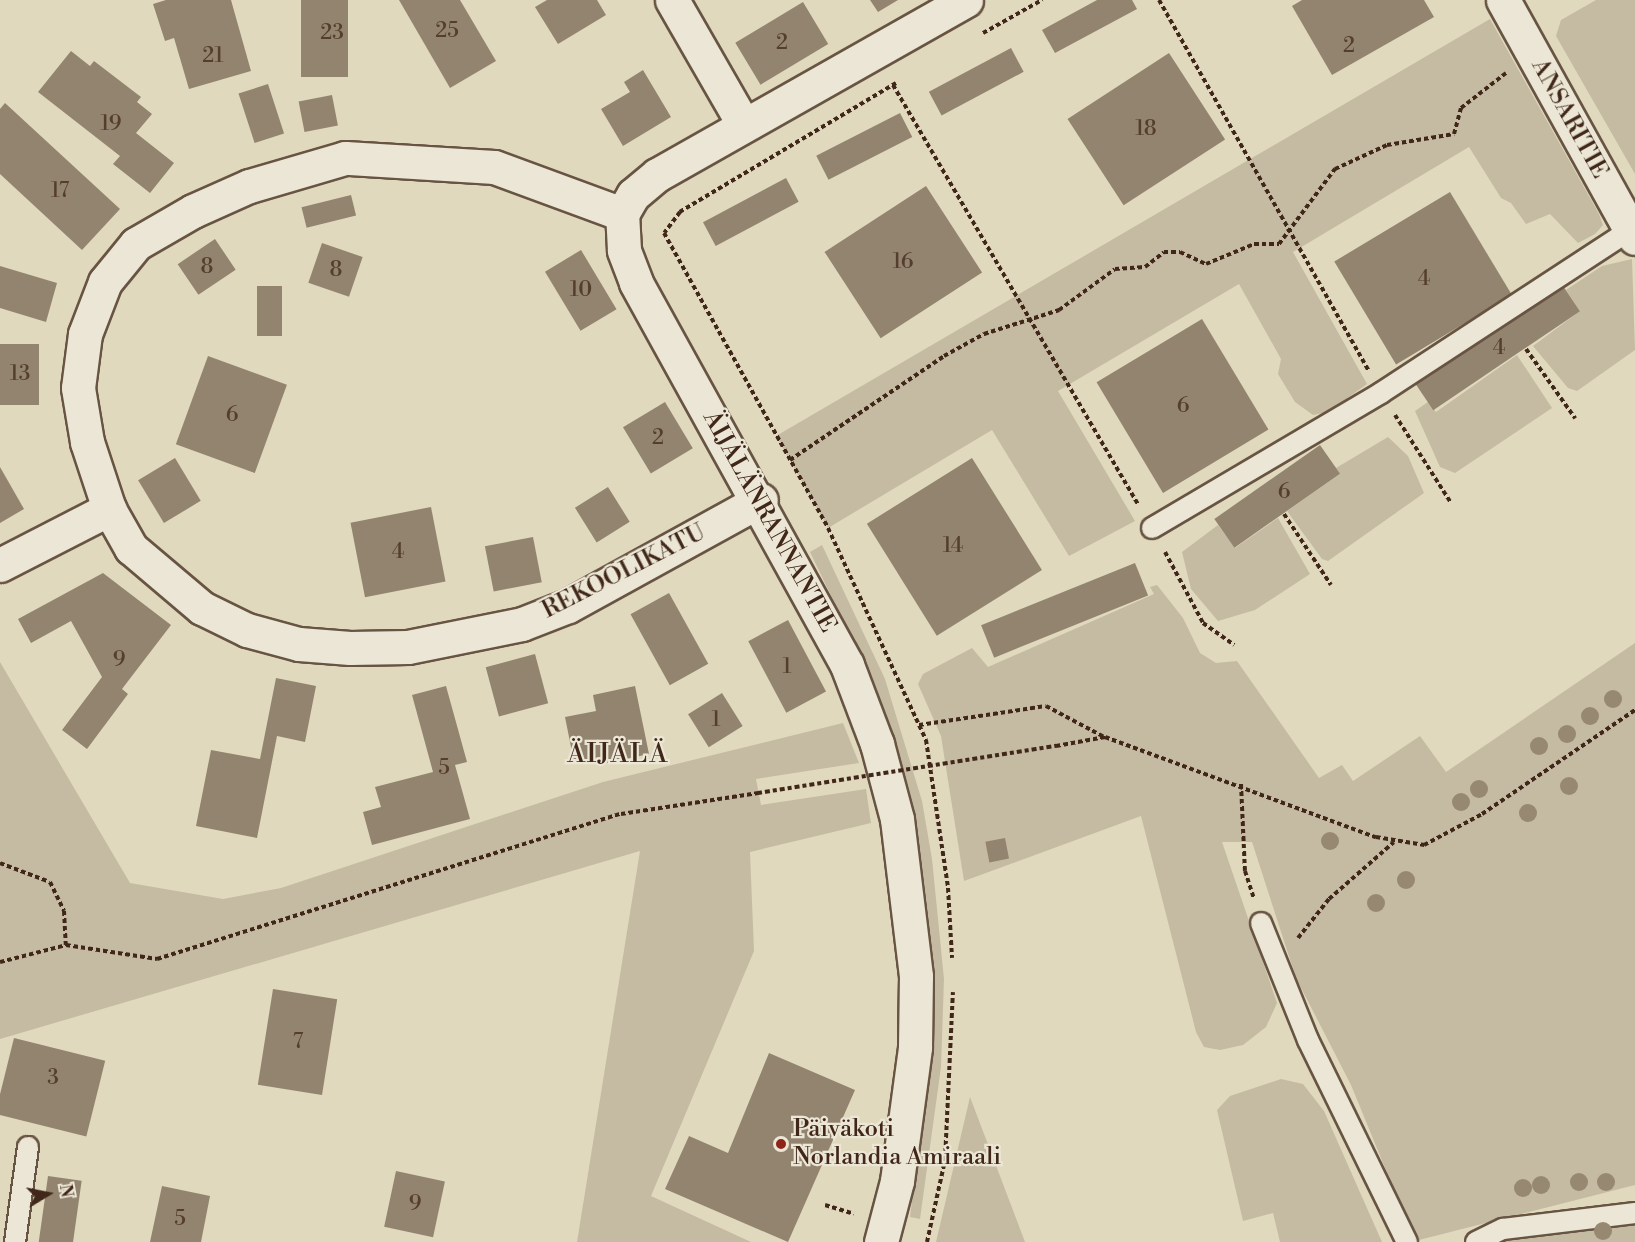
<!DOCTYPE html>
<meta charset="utf-8">
<style>
body{margin:0}
#map{position:relative;width:1635px;height:1242px;overflow:hidden;background:#e0d9be;font-family:"Libre Bodoni",serif}
div>[style]{position:absolute}
[style*='--x']{left:calc(var(--x)*1px);top:calc(var(--y)*1px);width:calc(var(--w)*1px);rotate:calc(var(--a)*1deg)}
.green>*{inset:0;background:#c5bba2}
.building>*{inset:0;background:#93846f;transform-origin:0 0}
.path>*{height:4px;margin-top:-2px;transform-origin:0;background:repeating-linear-gradient(90deg,#402719 0 4.5px,transparent 0 7.5px)}
.roads{filter:drop-shadow(2px 0 #685442) drop-shadow(-2px 0 #685442) drop-shadow(0 2px #685442) drop-shadow(0 -2px #685442)}
.service>*{height:20px;margin:-10px;padding:0 10px;transform-origin:10px;border-radius:10px;background:#ebe6d5}
.minor>*{height:33px;margin:-16.5px;padding:0 16.5px;transform-origin:16.5px;border-radius:16.5px;background:#ebe6d5}
.path-bridge>*{height:4px;margin-top:-2px;transform-origin:0;background:repeating-linear-gradient(90deg,#402719 0 4.5px,transparent 0 7.5px)}
.trees>*{width:18px;height:18px;margin:-9px;border-radius:50%;background:#978872}
.dots>*{width:16px;height:16px;translate:-50% -50%;box-sizing:border-box;border:3px solid #ebe6d5;border-radius:50%}
span{translate:-50% -50%;white-space:nowrap;text-align:center;line-height:1.15;-webkit-text-stroke:4.5px #ebe6d5;paint-order:stroke}
.number-label{font-size:21px;color:#553e2e}
.number-label span{-webkit-text-stroke-width:0}
.street-label{font-size:24px;color:#402719}
.poi-label{font-size:24px;color:#402719}
.left{translate:0 -50%;text-align:left}
.neighbourhood-label{font-size:26px;color:#402719;letter-spacing:1.5px}
.north{position:absolute;left:18px;top:1164px;width:60px;height:60px;-webkit-text-stroke:4px #ebe6d5;paint-order:stroke;rotate:80deg;font-size:16px;font-weight:700;line-height:24px;text-align:center;color:#402719}
.north::after{content:'';display:block;margin:auto;width:21px;height:27px;background:#402719;clip-path:polygon(50% 0,100% 100%,50% 72%,0 100%)}
</style>
<div id="map">
<div class="green">
<div style="clip-path:polygon(1596px 0,1635px 0,1635px 174px,1556px 36px,1561px 20px)"></div>
<div style="clip-path:polygon(1490px 19px,1599px 214px,1603px 225px,1595px 234px,1578px 243px,1550px 214px,1526px 224px,1511px 203px,1501px 198px,1469px 147px,1293px 252px,1367px 384px,1328px 412px,1313px 415px,1295px 402px,1278px 374px,1281px 359px,1239px 284px,1058px 391px,1135px 521px,1069px 556px,992px 430px,828px 528px,776px 436px)"></div>
<div style="clip-path:polygon(1632px 259px,1635px 350px,1577px 391px,1568px 388px,1533px 346px,1580px 311px,1566px 290px,1602px 266px)"></div>
<div style="clip-path:polygon(1517px 355px,1552px 408px,1455px 473px,1440px 467px,1415px 411px,1428px 402px,1436px 412px)"></div>
<div style="clip-path:polygon(1388px 437px,1408px 456px,1424px 493px,1328px 561px,1322px 559px,1287px 511px,1340px 474px,1336px 468px)"></div>
<div style="clip-path:polygon(1278px 518px,1310px 574px,1255px 610px,1218px 621px,1191px 589px,1182px 552px,1218px 525px,1235px 548px)"></div>
<div style="clip-path:polygon(822px 545px,885px 679px,922px 801px,932px 859px,944px 979px,941px 1067px,920px 1219px,910px 1217px,928px 1067px,930px 979px,921px 862px,874px 685px,810px 552px)"></div>
<div style="clip-path:polygon(1157px 585px,1183px 618px,1200px 653px,1216px 663px,1237px 661px,1319px 778px,1342px 765px,1353px 781px,1420px 736px,1446px 772px,1635px 643px,1635px 1185px,1415px 1241px,1351px 1085px,1296px 978px,1252px 842px,1222px 842px,1277px 1003px,1266px 1027px,1243px 1045px,1220px 1050px,1204px 1047px,1196px 1032px,1141px 816px,964px 881px,941px 736px,918px 684px,923px 674px,972px 648px,988px 667px,1154px 594px,1150px 587px)"></div>
<div style="clip-path:polygon(0 662px,130px 883px,223px 899px,281px 888px,603px 782px,843px 723px,859px 763px,756px 779px,761px 805px,866px 789px,871px 823px,750px 852px,754px 951px,651px 1196px,751px 1242px,577px 1242px,640px 851px,0 1039px)"></div>
<div style="clip-path:polygon(1281px 1079px,1303px 1084px,1324px 1111px,1382px 1242px,1280px 1242px,1273px 1213px,1243px 1221px,1217px 1110px,1230px 1096px)"></div>
<div style="clip-path:polygon(970px 1097px,1025px 1242px,936px 1242px)"></div>
<div style="clip-path:polygon(1635px 1224px,1635px 1242px,1498px 1242px,1510px 1240px)"></div>
</div>
<div class="building">
<div style="clip-path:polygon(166px 0,231px 0,251px 71px,189px 89px,174px 38px,165px 41px,153px 4px)"></div>
<div style="left:301px;top:0;width:47px;height:77px"></div>
<div style="clip-path:polygon(399px 0,460px 0,496px 61px,450px 88px)"></div>
<div style="clip-path:polygon(547px 0,597px 0,606px 15px,558px 44px,535px 7px)"></div>
<div style="clip-path:polygon(870px 0,898px 0,878px 12px)"></div>
<div style="clip-path:polygon(1097px 0,1132px 0,1137px 9px,1055px 53px,1042px 30px)"></div>
<div style="clip-path:polygon(1302px 0,1424px 0,1434px 17px,1332px 75px,1292px 6px)"></div>
<div style="left:803px;top:2px;width:49px;height:79px;rotate:59deg"></div>
<div style="left:1011px;top:48px;width:27px;height:93px;rotate:62deg"></div>
<div style="clip-path:polygon(71px 51px,90px 66px,94px 61px,141px 97px,137px 102px,152px 114px,136px 133px,174px 163px,150px 193px,113px 164px,120px 156px,38px 92px)"></div>
<div style="left:1169px;top:53px;width:103px;height:121px;rotate:57deg"></div>
<div style="clip-path:polygon(643px 70px,671px 117px,623px 146px,601px 109px,630px 92px,624px 82px)"></div>
<div style="left:268px;top:84px;width:52px;height:31px;rotate:72deg"></div>
<div style="left:332px;top:95px;width:31px;height:34px;rotate:79deg"></div>
<div style="clip-path:polygon(5px 103px,120px 209px,82px 250px,0 174px,0 109px)"></div>
<div style="left:900px;top:113px;width:27px;height:94px;rotate:63deg"></div>
<div style="left:786px;top:178px;width:27px;height:94px;rotate:62deg"></div>
<div style="left:926px;top:186px;width:103px;height:121px;rotate:57deg"></div>
<div style="left:1450px;top:192px;width:120px;height:135px;rotate:59deg"></div>
<div style="left:351px;top:195px;width:21px;height:51px;rotate:76deg"></div>
<div style="left:215px;top:239px;width:37px;height:45px;rotate:56deg"></div>
<div style="left:322px;top:243px;width:43px;height:42px;rotate:19deg"></div>
<div style="left:581px;top:250px;width:69px;height:42px;rotate:59deg"></div>
<div style="clip-path:polygon(0 266px,57px 283px,46px 322px,0 308px)"></div>
<div style="left:1561px;top:283px;width:34px;height:177px;rotate:56deg"></div>
<div style="left:257px;top:286px;width:25px;height:50px"></div>
<div style="left:1202px;top:319px;width:129px;height:123px;rotate:59deg"></div>
<div style="left:0;top:344px;width:39px;height:61px"></div>
<div style="left:208px;top:356px;width:84px;height:94px;rotate:20deg"></div>
<div style="left:665px;top:402px;width:54px;height:49px;rotate:59deg"></div>
<div style="left:1320px;top:445px;width:35px;height:129px;rotate:55deg"></div>
<div style="left:175px;top:458px;width:50px;height:43px;rotate:59deg"></div>
<div style="left:972px;top:458px;width:132px;height:124px;rotate:58deg"></div>
<div style="clip-path:polygon(0 467px,24px 509px,0 523px)"></div>
<div style="left:608px;top:487px;width:41px;height:39px;rotate:58deg"></div>
<div style="left:431px;top:507px;width:76px;height:82px;rotate:79deg"></div>
<div style="left:533px;top:537px;width:46px;height:49px;rotate:79deg"></div>
<div style="left:1135px;top:563px;width:35px;height:166px;rotate:68deg"></div>
<div style="clip-path:polygon(103px 573px,171px 625px,122px 689px,128px 694px,87px 749px,62px 730px,102px 677px,71px 621px,31px 643px,18px 619px)"></div>
<div style="left:669px;top:593px;width:81px;height:44px;rotate:61deg"></div>
<div style="left:788px;top:620px;width:81px;height:45px;rotate:62deg"></div>
<div style="left:535px;top:654px;width:51px;height:51px;rotate:75deg"></div>
<div style="clip-path:polygon(276px 678px,316px 686px,305px 742px,277px 736px,257px 838px,196px 826px,211px 750px,260px 759px)"></div>
<div style="clip-path:polygon(446px 686px,467px 762px,455px 765px,470px 819px,372px 845px,363px 812px,381px 807px,375px 787px,433px 772px,412px 695px)"></div>
<div style="clip-path:polygon(635px 686px,649px 754px,607px 763px,605px 756px,574px 762px,565px 717px,596px 711px,593px 695px)"></div>
<div style="left:722px;top:693px;width:39px;height:40px;rotate:58deg"></div>
<div style="left:1005px;top:838px;width:21px;height:20px;rotate:79deg"></div>
<div style="left:273px;top:989px;width:65px;height:97px;rotate:9deg"></div>
<div style="left:14px;top:1038px;width:94px;height:78px;rotate:14deg"></div>
<div style="clip-path:polygon(769px 1053px,855px 1090px,788px 1242px,665px 1189px,689px 1136px,728px 1153px)"></div>
<div style="left:396px;top:1171px;width:50px;height:57px;rotate:12deg"></div>
<div style="left:48px;top:1176px;width:34px;height:67px;rotate:8deg"></div>
<div style="clip-path:polygon(162px 1186px,210px 1196px,201px 1242px,150px 1242px)"></div>
</div>
<div class="path">
<div style="--x:1159;--y:0;--w:425;--a:60.5"></div>
<div style="--x:983;--y:33;--w:68;--a:-29.2"></div>
<div style="--x:896;--y:83;--w:252;--a:149.2"></div>
<div style="--x:680;--y:212;--w:26;--a:127"></div>
<div style="--x:664;--y:233;--w:338;--a:60.9"></div>
<div style="--x:828;--y:528;--w:234;--a:65.2"></div>
<div style="--x:926;--y:740;--w:150;--a:81.5"></div>
<div style="--x:948;--y:888;--w:70;--a:86.7"></div>
<div style="--x:893;--y:85;--w:485;--a:59.7"></div>
<div style="--x:1526;--y:349;--w:85;--a:54.6"></div>
<div style="--x:1395;--y:415;--w:104;--a:57.5"></div>
<div style="--x:790;--y:460;--w:186;--a:-34"></div>
<div style="--x:944;--y:356;--w:46;--a:-28.8"></div>
<div style="--x:984;--y:334;--w:79;--a:-17.7"></div>
<div style="--x:1059;--y:310;--w:69;--a:-36.2"></div>
<div style="--x:1115;--y:269;--w:30;--a:-4"></div>
<div style="--x:1145;--y:267;--w:24;--a:-38"></div>
<div style="--x:1164;--y:252;--w:16;--a:0"></div>
<div style="--x:1180;--y:252;--w:29;--a:25"></div>
<div style="--x:1206;--y:264;--w:52;--a:-22.6"></div>
<div style="--x:1254;--y:244;--w:25;--a:0"></div>
<div style="--x:1279;--y:244;--w:94;--a:-53.3"></div>
<div style="--x:1335;--y:169;--w:57;--a:-24.8"></div>
<div style="--x:1387;--y:145;--w:68;--a:-9.3"></div>
<div style="--x:1454;--y:134;--w:27;--a:-75"></div>
<div style="--x:1461;--y:108;--w:57;--a:-37.9"></div>
<div style="--x:1284;--y:514;--w:85;--a:56.5"></div>
<div style="--x:1165;--y:552;--w:81;--a:61.8"></div>
<div style="--x:1203;--y:623;--w:38;--a:35"></div>
<div style="--x:919;--y:725;--w:128;--a:-8.5"></div>
<div style="--x:1046;--y:706;--w:66;--a:28.1"></div>
<div style="--x:1056;--y:746;--w:50;--a:-10.4"></div>
<div style="--x:1105;--y:737;--w:289;--a:20.3"></div>
<div style="--x:1376;--y:837;--w:49;--a:9.5"></div>
<div style="--x:1424;--y:845;--w:66;--a:-28.1"></div>
<div style="--x:1482;--y:814;--w:185;--a:-34.2"></div>
<div style="--x:1241;--y:784;--w:87;--a:87.4"></div>
<div style="--x:1245;--y:871;--w:29;--a:72"></div>
<div style="--x:0;--y:863;--w:53;--a:20.8"></div>
<div style="--x:50;--y:882;--w:32;--a:64"></div>
<div style="--x:64;--y:911;--w:34;--a:87"></div>
<div style="--x:1298;--y:938;--w:50;--a:-51.5"></div>
<div style="--x:1329;--y:899;--w:86;--a:-41.2"></div>
<div style="--x:0;--y:962;--w:68;--a:-14.4"></div>
<div style="--x:66;--y:945;--w:92;--a:8.7"></div>
<div style="--x:157;--y:959;--w:486;--a:-17.4"></div>
<div style="--x:621;--y:814;--w:139;--a:-8.7"></div>
<div style="--x:825;--y:1205;--w:30;--a:17"></div>
<div style="--x:927;--y:1242;--w:84;--a:-77.6"></div>
<div style="--x:945;--y:1160;--w:168;--a:-87.3"></div>
</div>
<div class="roads">
<div class="service">
<div style="--x:1152;--y:528;--w:266;--a:-30.5"></div>
<div style="--x:1381;--y:393;--w:298;--a:-33.2"></div>
<div style="--x:1261;--y:923;--w:126;--a:68.1"></div>
<div style="--x:1308;--y:1040;--w:225;--a:63.9"></div>
<div style="--x:15;--y:1242;--w:96;--a:-82.2"></div>
<div style="--x:1476;--y:1242;--w:30;--a:-26"></div>
<div style="--x:1503;--y:1229;--w:133;--a:-6.9"></div>
</div>
<div class="minor">
<div style="--x:672;--y:0;--w:144;--a:60.1"></div>
<div style="--x:1503;--y:0;--w:272;--a:61"></div>
<div style="--x:622;--y:214;--w:136;--a:-159.8"></div>
<div style="--x:494;--y:167;--w:149;--a:-176.5"></div>
<div style="--x:345;--y:158;--w:100;--a:163.7"></div>
<div style="--x:249;--y:186;--w:61;--a:155.9"></div>
<div style="--x:193;--y:211;--w:66;--a:149.9"></div>
<div style="--x:136;--y:244;--w:49;--a:129.2"></div>
<div style="--x:105;--y:282;--w:56;--a:111"></div>
<div style="--x:85;--y:334;--w:54;--a:97.4"></div>
<div style="--x:78;--y:388;--w:55;--a:80.5"></div>
<div style="--x:87;--y:442;--w:71;--a:71.8"></div>
<div style="--x:109;--y:509;--w:45;--a:60.6"></div>
<div style="--x:131;--y:548;--w:93;--a:40.2"></div>
<div style="--x:202;--y:608;--w:50;--a:26.1"></div>
<div style="--x:247;--y:630;--w:54;--a:15.1"></div>
<div style="--x:299;--y:644;--w:51;--a:4.5"></div>
<div style="--x:350;--y:648;--w:58;--a:-1"></div>
<div style="--x:408;--y:647;--w:116;--a:-11.4"></div>
<div style="--x:522;--y:624;--w:49;--a:-21.4"></div>
<div style="--x:568;--y:606;--w:220;--a:-28.8"></div>
<div style="--x:0;--y:565;--w:123;--a:-27.2"></div>
<div style="--x:881;--y:1242;--w:63;--a:-75.3"></div>
<div style="--x:897;--y:1181;--w:135;--a:-82.3"></div>
<div style="--x:915;--y:1047;--w:71;--a:-89.2"></div>
<div style="--x:916;--y:976;--w:158;--a:-96.9"></div>
<div style="--x:897;--y:819;--w:78;--a:-104.9"></div>
<div style="--x:877;--y:744;--w:85;--a:-110.8"></div>
<div style="--x:847;--y:665;--w:437;--a:-118.9"></div>
<div style="--x:636;--y:282;--w:34;--a:-111"></div>
<div style="--x:624;--y:250;--w:36;--a:-93"></div>
<div style="--x:622;--y:214;--w:22;--a:-60"></div>
<div style="--x:633;--y:195;--w:31;--a:-40"></div>
<div style="--x:657;--y:175;--w:355;--a:-29.5"></div>
</div>
</div>
<div class="path-bridge">
<div style="--x:758;--y:793;--w:302;--a:-9"></div>
</div>
<div class="trees">
<div style="left:1613px;top:699px"></div>
<div style="left:1590px;top:716px"></div>
<div style="left:1567px;top:734px"></div>
<div style="left:1539px;top:746px"></div>
<div style="left:1569px;top:786px"></div>
<div style="left:1479px;top:789px"></div>
<div style="left:1461px;top:802px"></div>
<div style="left:1528px;top:813px"></div>
<div style="left:1330px;top:841px"></div>
<div style="left:1406px;top:880px"></div>
<div style="left:1376px;top:903px"></div>
<div style="left:1579px;top:1182px"></div>
<div style="left:1606px;top:1182px"></div>
<div style="left:1541px;top:1185px"></div>
<div style="left:1523px;top:1188px"></div>
<div style="left:1603px;top:1231px"></div>
</div>
<div class="dots">
<div style="left:781px;top:1144px;background:#8f2418"></div>
</div>
<div class="number-label">
<span style="left:447px;top:31px">25</span>
<span style="left:332px;top:33px">23</span>
<span style="left:782px;top:43px">2</span>
<span style="left:1349px;top:46px">2</span>
<span style="left:213px;top:56px">21</span>
<span style="left:111px;top:124px">19</span>
<span style="left:1146px;top:129px">18</span>
<span style="left:60px;top:191px">17</span>
<span style="left:903px;top:262px">16</span>
<span style="left:207px;top:267px">8</span>
<span style="left:336px;top:270px">8</span>
<span style="left:1424px;top:279px">4</span>
<span style="left:581px;top:290px">10</span>
<span style="left:1499px;top:348px">4</span>
<span style="left:20px;top:374px">13</span>
<span style="left:1183px;top:406px">6</span>
<span style="left:232px;top:415px">6</span>
<span style="left:658px;top:438px">2</span>
<span style="left:1284px;top:492px">6</span>
<span style="left:953px;top:546px">14</span>
<span style="left:398px;top:552px">4</span>
<span style="left:119px;top:660px">9</span>
<span style="left:787px;top:667px">1</span>
<span style="left:716px;top:720px">1</span>
<span style="left:444px;top:768px">5</span>
<span style="left:298px;top:1042px">7</span>
<span style="left:53px;top:1078px">3</span>
<span style="left:415px;top:1204px">9</span>
<span style="left:180px;top:1219px">5</span>
</div>
<div class="street-label">
<span style="left:1569px;top:119px;rotate:61deg">ANSARITIE</span>
<span style="left:769px;top:522px;rotate:61deg">ÄIJÄLÄNRANNANTIE</span>
<span style="left:624px;top:572px;rotate:-27deg">REKOOLIKATU</span>
</div>
<div class="poi-label">
<span class="left" style="left:793px;top:1144px">Päiväkoti<br>Norlandia Amiraali</span>
</div>
<div class="neighbourhood-label">
<span style="left:618px;top:755px">ÄIJÄLÄ</span>
</div>
<div class="north">N</div>
</div>
